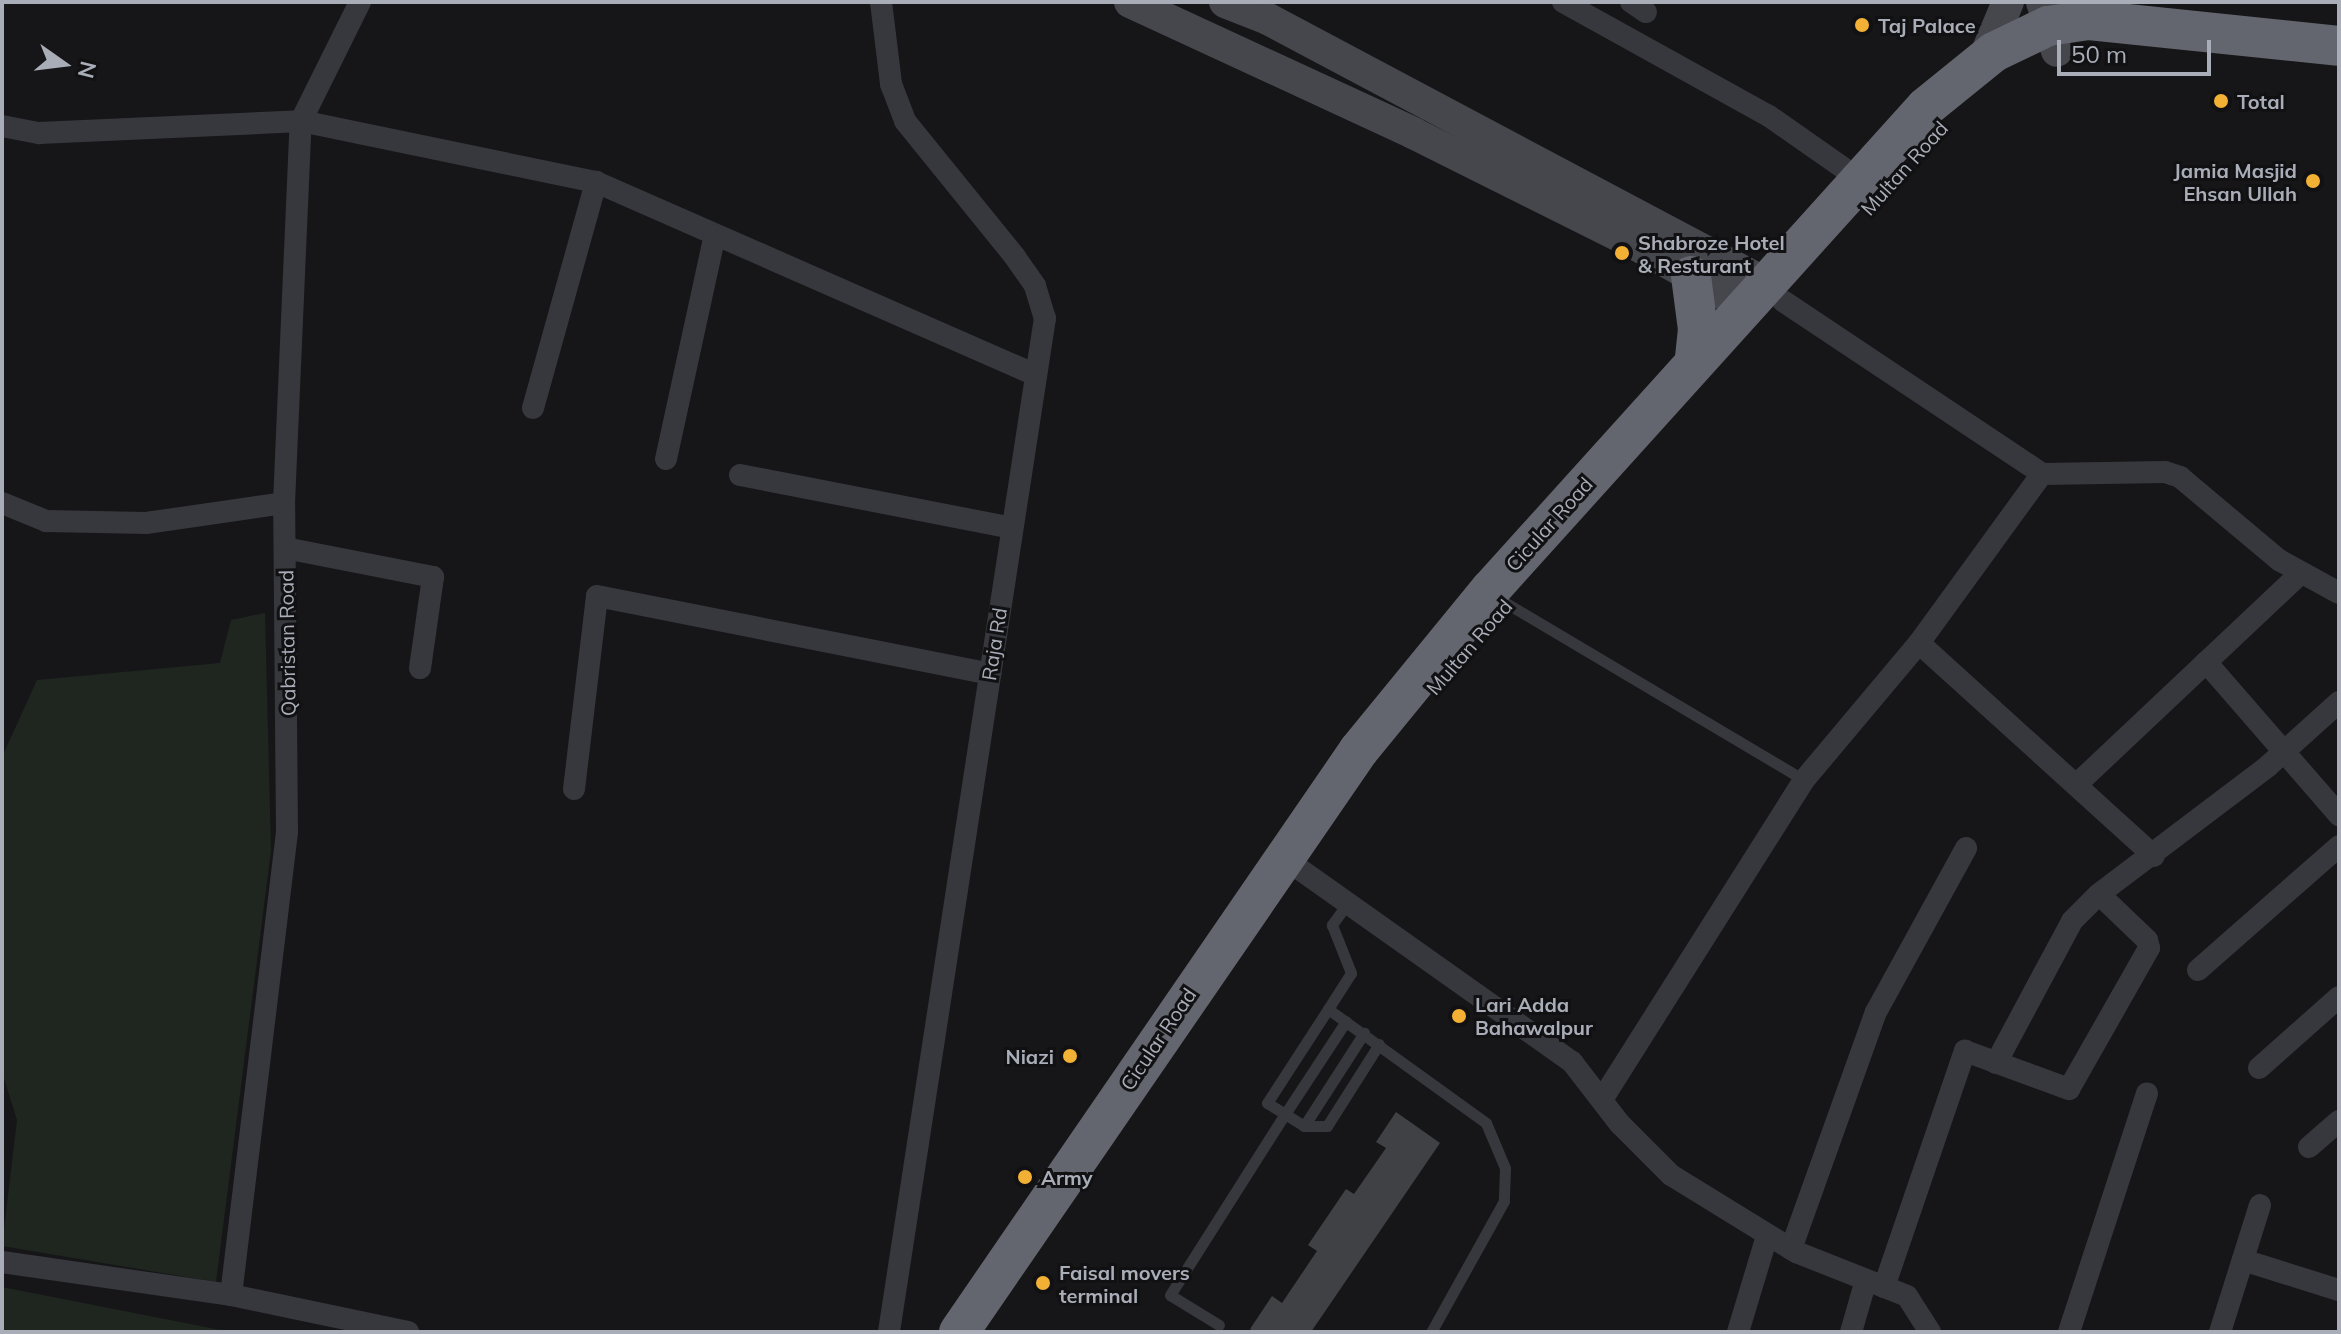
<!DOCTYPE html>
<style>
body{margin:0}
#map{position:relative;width:2341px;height:1334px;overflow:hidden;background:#161618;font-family:Mulish,sans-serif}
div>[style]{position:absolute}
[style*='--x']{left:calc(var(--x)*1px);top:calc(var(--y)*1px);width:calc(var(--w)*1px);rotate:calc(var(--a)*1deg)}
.green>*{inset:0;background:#1e261f}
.building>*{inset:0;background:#404145}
.lane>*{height:11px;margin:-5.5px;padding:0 5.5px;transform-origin:5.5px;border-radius:5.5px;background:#37383d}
.street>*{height:22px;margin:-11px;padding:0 11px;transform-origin:11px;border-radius:11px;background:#37383d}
.secondary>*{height:32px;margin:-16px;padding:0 16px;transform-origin:16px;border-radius:16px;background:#45474d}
.highway>*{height:40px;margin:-20px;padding:0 20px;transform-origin:20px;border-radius:20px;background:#63666e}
.dots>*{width:22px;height:22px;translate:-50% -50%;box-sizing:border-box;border:4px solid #111113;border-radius:50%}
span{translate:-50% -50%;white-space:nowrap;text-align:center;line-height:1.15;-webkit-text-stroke:6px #111113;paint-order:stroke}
.poi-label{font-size:20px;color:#a8adb8;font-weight:700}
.left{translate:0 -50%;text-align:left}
.right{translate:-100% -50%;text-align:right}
.street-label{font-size:20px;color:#a8adb8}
.frame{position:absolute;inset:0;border:4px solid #a8adb8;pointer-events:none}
.north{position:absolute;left:24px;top:24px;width:80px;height:80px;-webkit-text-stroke:6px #111113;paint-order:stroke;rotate:104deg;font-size:22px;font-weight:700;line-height:32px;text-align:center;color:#a8adb8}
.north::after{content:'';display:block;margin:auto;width:28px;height:36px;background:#a8adb8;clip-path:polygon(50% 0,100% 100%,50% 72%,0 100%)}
.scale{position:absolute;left:2057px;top:40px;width:154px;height:36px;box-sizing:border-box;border:4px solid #a8adb8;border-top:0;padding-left:10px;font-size:24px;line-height:28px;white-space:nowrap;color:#a8adb8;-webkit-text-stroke:6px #111113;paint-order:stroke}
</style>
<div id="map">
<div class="green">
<div style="clip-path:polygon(265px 613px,271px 851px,216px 1282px,2px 1246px,17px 1120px,2px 1072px,2px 757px,37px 680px,220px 663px,231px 620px)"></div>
<div style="clip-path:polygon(2px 1287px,231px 1332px,2px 1332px)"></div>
</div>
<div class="building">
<div style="clip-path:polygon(1396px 1112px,1440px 1143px,1311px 1332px,1254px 1332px,1250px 1329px,1272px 1296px,1282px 1303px,1317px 1251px,1308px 1245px,1346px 1189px,1354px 1194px,1386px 1148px,1376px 1142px)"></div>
</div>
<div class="lane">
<div style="--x:1506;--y:603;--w:347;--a:30.7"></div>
<div style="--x:1347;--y:904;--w:26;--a:126"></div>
<div style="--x:1332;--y:925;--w:52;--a:68.4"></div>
<div style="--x:1351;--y:973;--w:43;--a:122.6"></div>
<div style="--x:1328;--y:1009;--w:195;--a:35.8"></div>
<div style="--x:1486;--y:1123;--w:49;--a:67.1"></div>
<div style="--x:1505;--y:1168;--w:33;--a:92"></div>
<div style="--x:1504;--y:1201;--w:150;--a:119.1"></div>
<div style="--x:1328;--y:1009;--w:112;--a:123"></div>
<div style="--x:1267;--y:1103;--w:21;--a:31"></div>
<div style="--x:1285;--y:1114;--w:111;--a:-56.7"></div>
<div style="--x:1304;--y:1126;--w:111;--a:-57.2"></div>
<div style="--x:1219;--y:1325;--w:57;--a:-148.5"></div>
<div style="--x:1170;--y:1295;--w:214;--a:-57.6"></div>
<div style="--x:1285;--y:1114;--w:22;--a:32"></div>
<div style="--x:1304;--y:1126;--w:23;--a:0"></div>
<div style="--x:1327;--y:1126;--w:97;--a:-57.6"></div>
</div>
<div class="street">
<div style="--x:881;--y:2;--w:83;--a:83"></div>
<div style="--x:891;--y:84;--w:40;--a:69"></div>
<div style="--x:905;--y:121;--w:175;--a:51"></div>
<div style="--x:1015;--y:257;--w:35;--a:55"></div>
<div style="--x:1035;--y:286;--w:34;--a:73"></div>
<div style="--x:1045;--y:318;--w:1026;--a:98.75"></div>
<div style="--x:1563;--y:2;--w:235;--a:29"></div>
<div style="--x:1769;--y:116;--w:113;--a:35"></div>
<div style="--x:1631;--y:2;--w:18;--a:34"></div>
<div style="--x:2;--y:126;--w:38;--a:11"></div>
<div style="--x:39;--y:133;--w:262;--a:-2.6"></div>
<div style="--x:301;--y:121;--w:301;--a:11.7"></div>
<div style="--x:596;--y:182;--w:480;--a:23.7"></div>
<div style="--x:1783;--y:301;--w:311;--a:33.7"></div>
<div style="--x:2042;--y:474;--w:123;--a:-0.9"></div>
<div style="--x:2165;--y:472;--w:16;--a:18"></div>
<div style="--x:2180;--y:477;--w:129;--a:40"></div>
<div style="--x:2279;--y:560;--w:68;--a:28.8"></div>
<div style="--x:533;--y:408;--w:235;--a:-74.4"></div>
<div style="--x:666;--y:459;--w:229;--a:-77.7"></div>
<div style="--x:740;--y:475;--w:277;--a:11"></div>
<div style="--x:2;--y:503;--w:48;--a:22.2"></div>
<div style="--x:46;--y:521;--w:100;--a:1.1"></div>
<div style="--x:146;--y:523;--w:139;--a:-8.2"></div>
<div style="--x:285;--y:548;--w:151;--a:11.1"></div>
<div style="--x:433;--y:577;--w:92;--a:98.1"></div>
<div style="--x:1919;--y:643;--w:317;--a:42.2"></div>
<div style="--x:2206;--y:662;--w:203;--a:49"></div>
<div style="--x:2076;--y:785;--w:308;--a:-43.3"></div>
<div style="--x:574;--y:789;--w:194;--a:-83.2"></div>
<div style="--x:597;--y:596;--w:401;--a:11.2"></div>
<div style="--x:1298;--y:868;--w:336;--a:35.3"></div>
<div style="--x:1572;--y:1062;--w:78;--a:52.3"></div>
<div style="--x:1620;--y:1124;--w:72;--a:45"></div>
<div style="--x:1671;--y:1175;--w:147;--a:31.6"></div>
<div style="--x:1796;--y:1252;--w:119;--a:21.6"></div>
<div style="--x:1907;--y:1296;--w:43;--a:57.4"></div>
<div style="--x:2198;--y:970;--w:188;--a:-41.3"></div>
<div style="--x:1996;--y:1063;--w:161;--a:-61.8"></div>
<div style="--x:2072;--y:921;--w:38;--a:-45"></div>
<div style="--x:2099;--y:894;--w:212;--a:-37.1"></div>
<div style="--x:2268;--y:766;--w:96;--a:-42"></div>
<div style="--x:2259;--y:1068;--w:107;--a:-41.6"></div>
<div style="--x:1603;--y:1098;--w:376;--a:-57.7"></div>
<div style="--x:1804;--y:780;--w:179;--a:-50"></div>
<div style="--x:1919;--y:643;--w:209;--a:-54"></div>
<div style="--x:2309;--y:1147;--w:40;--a:-41"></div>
<div style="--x:1791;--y:1249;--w:252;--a:-70.3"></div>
<div style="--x:1876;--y:1012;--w:187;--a:-61.2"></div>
<div style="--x:2243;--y:1260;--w:101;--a:17.4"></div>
<div style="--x:2;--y:1262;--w:231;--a:8.2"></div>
<div style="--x:231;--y:1295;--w:181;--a:11.8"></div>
<div style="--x:1884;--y:1287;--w:250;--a:-71.1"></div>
<div style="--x:1965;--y:1051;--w:111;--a:20.1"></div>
<div style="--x:2069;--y:1089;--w:162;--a:-60.4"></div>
<div style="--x:2149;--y:948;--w:8;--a:-104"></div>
<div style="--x:2147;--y:940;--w:66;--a:-136.2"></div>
<div style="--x:231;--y:1295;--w:466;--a:-83.1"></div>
<div style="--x:287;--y:832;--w:329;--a:-90.5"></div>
<div style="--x:284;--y:503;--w:382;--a:-87.5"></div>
<div style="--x:301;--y:121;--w:133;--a:-63.6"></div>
<div style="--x:1738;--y:1332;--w:100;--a:-73.2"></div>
<div style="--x:1851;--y:1332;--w:54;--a:-73.9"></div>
<div style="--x:2069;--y:1332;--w:251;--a:-71.9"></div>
<div style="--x:2220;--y:1332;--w:133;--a:-72.5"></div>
</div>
<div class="secondary">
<div style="--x:1130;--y:2;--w:312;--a:24.8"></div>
<div style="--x:1413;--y:133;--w:240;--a:26.5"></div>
<div style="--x:1628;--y:240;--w:133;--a:29.6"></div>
<div style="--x:1225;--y:2;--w:46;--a:21.6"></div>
<div style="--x:1268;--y:19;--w:563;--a:27.98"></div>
<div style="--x:2042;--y:2;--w:51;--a:73"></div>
<div style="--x:1984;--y:59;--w:62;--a:-67.2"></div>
</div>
<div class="highway">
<div style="--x:1691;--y:276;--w:53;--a:82.5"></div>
<div style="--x:1698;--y:329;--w:31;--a:96"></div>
<div style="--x:959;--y:1332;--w:706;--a:-55.5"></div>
<div style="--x:1359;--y:750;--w:208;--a:-50.7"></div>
<div style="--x:1491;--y:589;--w:649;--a:-47.93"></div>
<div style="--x:1926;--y:107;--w:87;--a:-39"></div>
<div style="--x:1994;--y:52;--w:60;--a:-25.7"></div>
<div style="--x:2048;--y:26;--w:41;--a:-8.3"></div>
<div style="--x:2089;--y:20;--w:251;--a:5.9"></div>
</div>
<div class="dots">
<div style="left:1862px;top:25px;background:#f2b134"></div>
<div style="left:2221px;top:101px;background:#f2b134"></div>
<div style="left:2313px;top:181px;background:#f2b134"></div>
<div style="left:1622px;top:253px;background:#f2b134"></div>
<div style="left:1459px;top:1016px;background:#f2b134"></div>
<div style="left:1070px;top:1056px;background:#f2b134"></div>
<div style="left:1025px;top:1177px;background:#f2b134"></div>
<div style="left:1043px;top:1283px;background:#f2b134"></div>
</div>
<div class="poi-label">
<span class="left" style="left:1878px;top:25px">Taj Palace</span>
<span class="left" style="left:2237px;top:101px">Total</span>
<span class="right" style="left:2297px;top:182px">Jamia Masjid<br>Ehsan Ullah</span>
<span class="left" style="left:1638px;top:254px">Shabroze Hotel<br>&amp; Resturant</span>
<span class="left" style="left:1475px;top:1016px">Lari Adda<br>Bahawalpur</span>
<span class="right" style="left:1054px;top:1056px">Niazi</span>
<span class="left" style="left:1041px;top:1177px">Army</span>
<span class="left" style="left:1059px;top:1284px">Faisal movers<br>terminal</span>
</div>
<div class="street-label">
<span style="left:1904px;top:168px;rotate:-48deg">Multan Road</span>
<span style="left:1549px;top:524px;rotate:-48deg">Cicular Road</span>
<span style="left:287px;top:643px;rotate:-91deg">Qabristan Road</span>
<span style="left:994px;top:644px;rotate:-81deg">Raja Rd</span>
<span style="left:1469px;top:647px;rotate:-49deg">Multan Road</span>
<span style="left:1158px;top:1039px;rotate:-56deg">Cicular Road</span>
</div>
<div class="frame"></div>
<div class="north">N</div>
<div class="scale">50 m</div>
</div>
